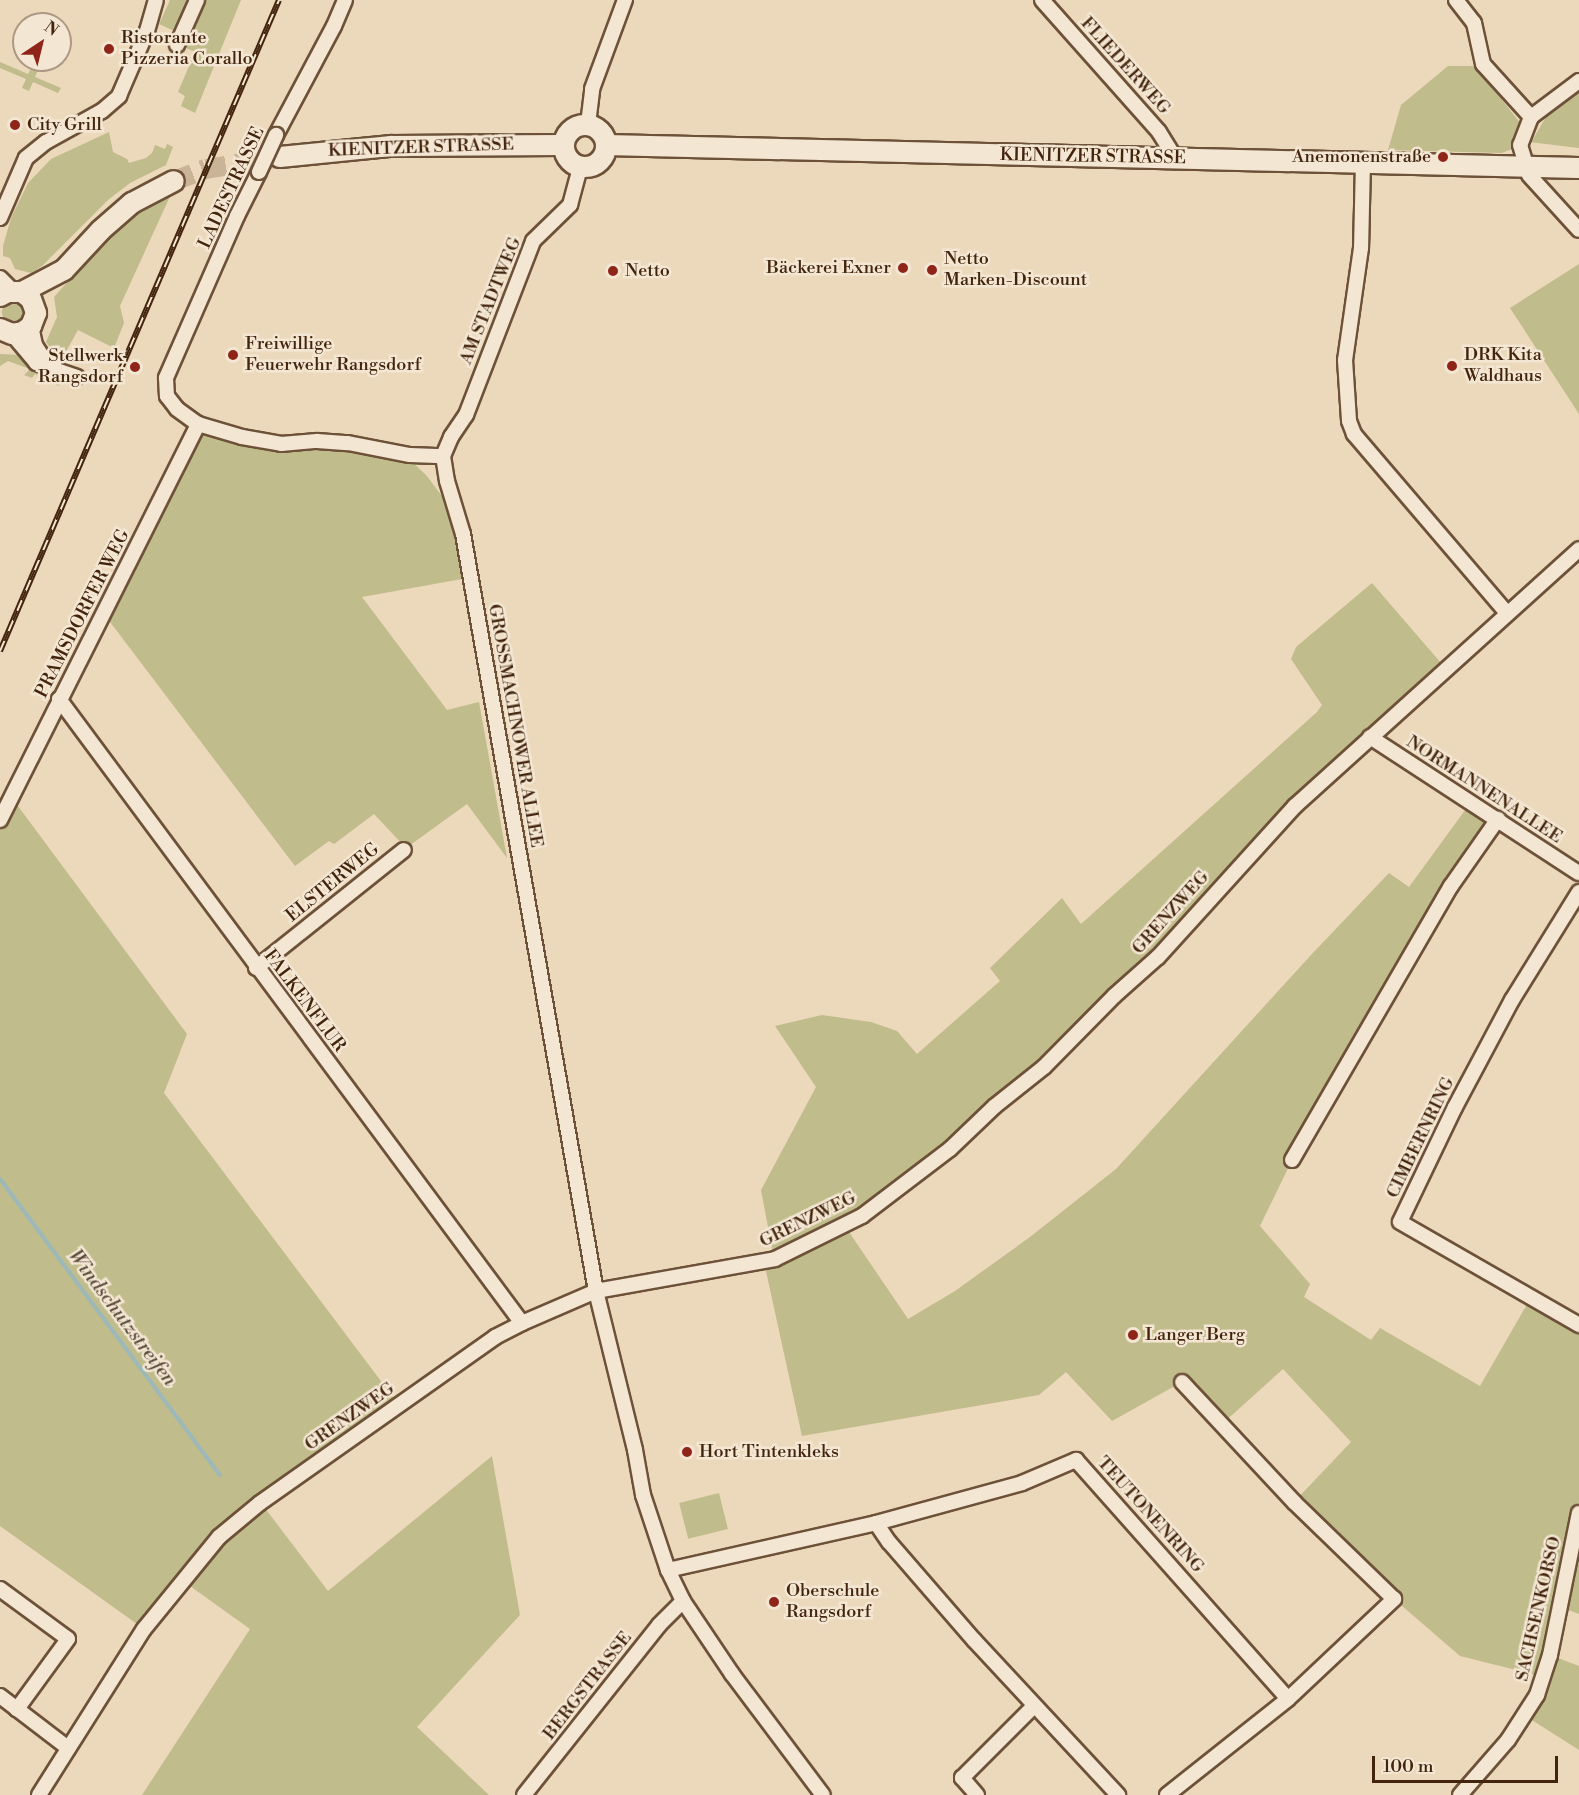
<!DOCTYPE html>
<meta charset="utf-8">
<style>
body{margin:0}
#map{position:relative;width:1579px;height:1795px;overflow:hidden;background:#ecd8bb;font-family:"Libre Bodoni",serif}
div>[style]{position:absolute}
[style*='--x']{left:calc(var(--x)*1px);top:calc(var(--y)*1px);width:calc(var(--w)*1px);rotate:calc(var(--a)*1deg)}
.green>*{inset:0;background:#c0bc8b;transform-origin:0 0}
.round{border-radius:50%}
.stream>*{height:4px;margin:-2px;padding:0 2px;transform-origin:2px;border-radius:2px;background:#9cb8b9}
.secondary-tunnel>*{height:20px;margin-top:-10px;transform-origin:0;background:repeating-linear-gradient(90deg,#cab498 0 20px,transparent 0 30px)}
.roads{filter:drop-shadow(2px 0 #6d5138) drop-shadow(-2px 0 #6d5138) drop-shadow(0 2px #6d5138) drop-shadow(0 -2px #6d5138)}
.street>*{height:14px;margin:-7px;padding:0 7px;transform-origin:7px;border-radius:7px;background:#f3e6d3}
.secondary>*{height:20px;margin:-10px;padding:0 10px;transform-origin:10px;border-radius:10px;background:#f3e6d3}
.secondary>.ring{margin:-10px;padding:0;box-sizing:content-box;background:none;border:20px solid #f3e6d3;border-radius:50%}
.rail>*{height:6px;margin-top:-3px;transform-origin:0;background:repeating-linear-gradient(90deg,#f3e6d3 0 11px,#43240d 0 22px);box-sizing:border-box;border-block:2px solid #43240d}
.bridges{filter:drop-shadow(2px 0 #6d5138) drop-shadow(-2px 0 #6d5138) drop-shadow(0 2px #6d5138) drop-shadow(0 -2px #6d5138)}
.street-bridge>*{height:14px;margin:-7px;padding:0 7px;transform-origin:7px;border-radius:7px;background:#f3e6d3}
.dots>*{width:16px;height:16px;translate:-50% -50%;box-sizing:border-box;border:3px solid #f3e6d3;border-radius:50%}
span{translate:-50% -50%;white-space:nowrap;text-align:center;line-height:1.15;-webkit-text-stroke:5px #f3e6d3;paint-order:stroke}
.poi-label{font-size:18px;color:#43240d}
.left{translate:0 -50%;text-align:left}
.right{translate:-100% -50%;text-align:right}
.street-label{font-size:18px;color:#43240d}
.water-label{font-size:20px;color:#594938;font-style:italic}
.north{position:absolute;left:12px;top:12px;width:60px;height:60px;box-sizing:border-box;background:#f3e6d3;border:2px solid #ad9884;border-radius:50%;rotate:35deg;font-size:16px;font-weight:700;line-height:24px;text-align:center;color:#43240d}
.north::after{content:'';display:block;margin:auto;width:21px;height:27px;background:#8f2418;clip-path:polygon(50% 0,100% 100%,50% 72%,0 100%)}
.scale{position:absolute;left:1372px;top:1756px;width:186px;height:27px;box-sizing:border-box;border:3px solid #43240d;border-top:0;padding-left:8px;font-size:18px;line-height:21px;white-space:nowrap;color:#43240d;-webkit-text-stroke:4px #f3e6d3;paint-order:stroke}
</style>
<div id="map">
<div class="green">
<div style="clip-path:polygon(170px 0,241px 0,195px 113px,181px 106px,185px 96px,178px 92px,195px 52px,180px 45px,183px 35px,159px 24px)"></div>
<div style="clip-path:polygon(0 62px,28px 74px,33px 65px,39px 68px,35px 77px,61px 88px,58px 93px,33px 82px,29px 91px,22px 88px,26px 79px,0 68px)"></div>
<div style="clip-path:polygon(1448px 66px,1475px 66px,1533px 139px,1549px 112px,1579px 91px,1579px 148px,1529px 142px,1502px 153px,1388px 150px,1401px 105px)"></div>
<div style="clip-path:polygon(109px 132px,113px 152px,127px 159px,129px 163px,146px 158px,152px 153px,155px 145px,165px 149px,167px 144px,173px 147px,166px 165px,130px 183px,108px 200px,42px 266px,31px 273px,15px 269px,10px 258px,3px 256px,3px 246px,11px 218px,28px 183px,51px 159px)"></div>
<div style="clip-path:polygon(172px 192px,120px 306px,124px 323px,114px 348px,78px 330px,63px 357px,53px 351px,46px 342px,57px 317px,54px 297px,110px 234px,140px 209px)"></div>
<div style="clip-path:polygon(1579px 264px,1579px 414px,1510px 308px)"></div>
<div class="round" style="left:2px;top:301px;width:22px;height:22px"></div>
<div style="clip-path:polygon(0 354px,23px 355px,61px 378px,62px 382px,59px 386px,35px 374px,32px 378px,24px 375px,30px 369px,8px 361px,0 366px)"></div>
<div style="clip-path:polygon(198px 424px,242px 437px,317px 441px,409px 459px,427px 476px,444px 499px,453px 523px,462px 579px,362px 597px,447px 710px,479px 702px,507px 858px,467px 804px,406px 848px,374px 814px,334px 844px,329px 841px,295px 866px,104px 614px)"></div>
<div style="clip-path:polygon(1372px 583px,1447px 670px,1370px 737px,1044px 1067px,845px 1226px,908px 1319px,955px 1291px,1030px 1237px,1116px 1169px,1311px 955px,1389px 873px,1409px 887px,1471px 802px,1498px 819px,1292px 1160px,1260px 1226px,1310px 1284px,1304px 1297px,1371px 1340px,1380px 1328px,1480px 1386px,1530px 1299px,1579px 1325px,1579px 1614px,1560px 1607px,1550px 1655px,1579px 1666px,1579px 1750px,1524px 1715px,1544px 1677px,1460px 1656px,1394px 1599px,1294px 1502px,1351px 1442px,1283px 1369px,1221px 1425px,1182px 1382px,1112px 1421px,1066px 1372px,1039px 1395px,802px 1436px,764px 1262px,774px 1259px,761px 1190px,816px 1087px,775px 1026px,822px 1015px,871px 1022px,897px 1031px,917px 1054px,1000px 981px,990px 968px,1062px 898px,1081px 924px,1317px 712px,1322px 705px,1291px 659px,1296px 647px)"></div>
<div style="clip-path:polygon(12px 798px,187px 1034px,164px 1093px,399px 1405px,261px 1503px,328px 1591px,492px 1456px,520px 1615px,417px 1727px,489px 1795px,142px 1795px,250px 1629px,183px 1581px,144px 1629px,0 1526px,0 820px)"></div>
<div style="left:719px;top:1493px;width:37px;height:41px;rotate:76deg"></div>
</div>
<div class="stream">
<div style="--x:0;--y:1179;--w:369;--a:53.4"></div>
</div>
<div class="secondary-tunnel">
<div style="--x:174;--y:181;--w:34;--a:-21"></div>
<div style="--x:206;--y:169;--w:75;--a:-9.2"></div>
</div>
<div class="roads">
<div class="street">
<div style="--x:1042;--y:0;--w:176;--a:48.4"></div>
<div style="--x:1159;--y:132;--w:32;--a:58"></div>
<div style="--x:1456;--y:0;--w:29;--a:52"></div>
<div style="--x:1474;--y:23;--w:42;--a:77.6"></div>
<div style="--x:1483;--y:64;--w:72;--a:47.8"></div>
<div style="--x:177;--y:45;--w:49;--a:-66"></div>
<div style="--x:1579;--y:81;--w:60;--a:143.1"></div>
<div style="--x:1531;--y:117;--w:30;--a:111"></div>
<div style="--x:1520;--y:145;--w:31;--a:73"></div>
<div style="--x:1529;--y:175;--w:74;--a:47.7"></div>
<div style="--x:588;--y:124;--w:35;--a:-83"></div>
<div style="--x:592;--y:89;--w:95;--a:-69.7"></div>
<div style="--x:276;--y:135;--w:123;--a:-62"></div>
<div style="--x:334;--y:26;--w:28;--a:-67"></div>
<div style="--x:1363;--y:162;--w:86;--a:91.3"></div>
<div style="--x:1361;--y:248;--w:113;--a:98.1"></div>
<div style="--x:1345;--y:360;--w:61;--a:86.2"></div>
<div style="--x:1349;--y:421;--w:14;--a:69"></div>
<div style="--x:1354;--y:434;--w:235;--a:49.5"></div>
<div style="--x:259;--y:172;--w:49;--a:116.6"></div>
<div style="--x:237;--y:216;--w:177;--a:113.7"></div>
<div style="--x:166;--y:378;--w:18;--a:87"></div>
<div style="--x:167;--y:396;--w:16;--a:52"></div>
<div style="--x:177;--y:409;--w:26;--a:36"></div>
<div style="--x:198;--y:424;--w:46;--a:16.5"></div>
<div style="--x:242;--y:437;--w:40;--a:10"></div>
<div style="--x:281;--y:444;--w:36;--a:-5"></div>
<div style="--x:317;--y:441;--w:31;--a:4"></div>
<div style="--x:348;--y:443;--w:63;--a:11"></div>
<div style="--x:410;--y:455;--w:33;--a:2"></div>
<div style="--x:0;--y:218;--w:65;--a:-66.6"></div>
<div style="--x:26;--y:158;--w:26;--a:-39"></div>
<div style="--x:46;--y:142;--w:64;--a:-29"></div>
<div style="--x:102;--y:111;--w:23;--a:-41"></div>
<div style="--x:119;--y:96;--w:71;--a:-66.7"></div>
<div style="--x:147;--y:31;--w:32;--a:-74"></div>
<div style="--x:0;--y:278;--w:18;--a:45"></div>
<div style="--x:31;--y:326;--w:19;--a:78"></div>
<div style="--x:35;--y:345;--w:17;--a:57"></div>
<div style="--x:44;--y:359;--w:12;--a:31"></div>
<div style="--x:12;--y:334;--w:38;--a:50"></div>
<div style="--x:36;--y:363;--w:43;--a:18.9"></div>
<div style="--x:443;--y:456;--w:25;--a:81"></div>
<div style="--x:447;--y:481;--w:55;--a:73.2"></div>
<div style="--x:463;--y:534;--w:769;--a:80.04"></div>
<div style="--x:596;--y:1291;--w:164;--a:76.2"></div>
<div style="--x:635;--y:1450;--w:46;--a:79.9"></div>
<div style="--x:643;--y:1495;--w:79;--a:71.6"></div>
<div style="--x:668;--y:1570;--w:34;--a:64"></div>
<div style="--x:683;--y:1601;--w:88;--a:56.1"></div>
<div style="--x:732;--y:1674;--w:151;--a:53.1"></div>
<div style="--x:443;--y:456;--w:21;--a:-67"></div>
<div style="--x:451;--y:437;--w:27;--a:-56"></div>
<div style="--x:466;--y:415;--w:186;--a:-68.9"></div>
<div style="--x:533;--y:241;--w:52;--a:-44.2"></div>
<div style="--x:570;--y:205;--w:39;--a:-75"></div>
<div style="--x:59;--y:699;--w:777;--a:53.43"></div>
<div style="--x:1370;--y:737;--w:249;--a:33.1"></div>
<div style="--x:0;--y:820;--w:443;--a:-63.4"></div>
<div style="--x:1579;--y:892;--w:127;--a:121.8"></div>
<div style="--x:1512;--y:1000;--w:121;--a:118"></div>
<div style="--x:1455;--y:1107;--w:127;--a:115.6"></div>
<div style="--x:1400;--y:1222;--w:207;--a:29.9"></div>
<div style="--x:256;--y:968;--w:189;--a:-38.6"></div>
<div style="--x:1292;--y:1160;--w:317;--a:-59.9"></div>
<div style="--x:1451;--y:886;--w:82;--a:-55"></div>
<div style="--x:876;--y:1523;--w:23;--a:56"></div>
<div style="--x:889;--y:1542;--w:130;--a:49.1"></div>
<div style="--x:974;--y:1640;--w:212;--a:47.1"></div>
<div style="--x:668;--y:1570;--w:213;--a:-12.7"></div>
<div style="--x:876;--y:1523;--w:151;--a:-15.3"></div>
<div style="--x:1022;--y:1483;--w:59;--a:-23.1"></div>
<div style="--x:1076;--y:1460;--w:319;--a:48.4"></div>
<div style="--x:0;--y:1589;--w:84;--a:36.3"></div>
<div style="--x:68;--y:1639;--w:87;--a:126.1"></div>
<div style="--x:0;--y:1696;--w:86;--a:37.4"></div>
<div style="--x:39;--y:1795;--w:196;--a:-57.7"></div>
<div style="--x:144;--y:1629;--w:119;--a:-50.8"></div>
<div style="--x:219;--y:1537;--w:53;--a:-39.7"></div>
<div style="--x:260;--y:1503;--w:288;--a:-35.2"></div>
<div style="--x:495;--y:1337;--w:30;--a:-27"></div>
<div style="--x:522;--y:1323;--w:81;--a:-23.4"></div>
<div style="--x:596;--y:1291;--w:182;--a:-10.1"></div>
<div style="--x:775;--y:1259;--w:97;--a:-26.3"></div>
<div style="--x:862;--y:1216;--w:111;--a:-37.3"></div>
<div style="--x:950;--y:1149;--w:62;--a:-43.7"></div>
<div style="--x:995;--y:1106;--w:63;--a:-38.5"></div>
<div style="--x:1044;--y:1067;--w:100;--a:-45.4"></div>
<div style="--x:1114;--y:996;--w:59;--a:-41.6"></div>
<div style="--x:1158;--y:957;--w:204;--a:-47.8"></div>
<div style="--x:1295;--y:806;--w:383;--a:-42.1"></div>
<div style="--x:524;--y:1795;--w:217;--a:-51.5"></div>
<div style="--x:659;--y:1625;--w:34;--a:-45"></div>
<div style="--x:977;--y:1795;--w:23;--a:-131"></div>
<div style="--x:962;--y:1778;--w:100;--a:-45"></div>
<div style="--x:1167;--y:1795;--w:154;--a:-38.4"></div>
<div style="--x:1288;--y:1699;--w:146;--a:-43.3"></div>
<div style="--x:1394;--y:1599;--w:139;--a:-135.9"></div>
<div style="--x:1294;--y:1502;--w:164;--a:-133"></div>
<div style="--x:1460;--y:1795;--w:73;--a:-48.9"></div>
<div style="--x:1508;--y:1740;--w:54;--a:-57.2"></div>
<div style="--x:1537;--y:1695;--w:42;--a:-72"></div>
<div style="--x:1550;--y:1655;--w:145;--a:-78.5"></div>
</div>
<div class="secondary">
<div class="ring" style="left:564px;top:125px;width:22px;height:22px"></div>
<div style="--x:606;--y:145;--w:973;--a:1.35"></div>
<div style="--x:280;--y:157;--w:112;--a:-5.7"></div>
<div style="--x:391;--y:146;--w:172;--a:-0.3"></div>
<div style="--x:22;--y:292;--w:47;--a:-27.6"></div>
<div style="--x:64;--y:270;--w:54;--a:-47.2"></div>
<div style="--x:101;--y:230;--w:41;--a:-41.1"></div>
<div style="--x:132;--y:203;--w:47;--a:-27.6"></div>
<div style="--x:0;--y:296;--w:9;--a:-27"></div>
<div style="--x:8;--y:292;--w:14;--a:0"></div>
<div style="--x:22;--y:292;--w:11;--a:38"></div>
<div style="--x:31;--y:299;--w:15;--a:70"></div>
<div style="--x:36;--y:313;--w:14;--a:111"></div>
<div style="--x:31;--y:326;--w:10;--a:143"></div>
<div style="--x:23;--y:332;--w:11;--a:170"></div>
<div style="--x:12;--y:334;--w:13;--a:-157"></div>
</div>
</div>
<div class="rail">
<div style="--x:0;--y:651;--w:708;--a:-66.8"></div>
</div>
<div class="bridges">
<div class="street-bridge">
<div style="--x:259;--y:172;--w:41;--a:-65.3"></div>
</div>
</div>
<div class="dots">
<div style="left:109px;top:49px;background:#8f2418"></div>
<div style="left:15px;top:125px;background:#8f2418"></div>
<div style="left:1443px;top:157px;background:#8f2418"></div>
<div style="left:903px;top:268px;background:#8f2418"></div>
<div style="left:932px;top:270px;background:#8f2418"></div>
<div style="left:613px;top:271px;background:#8f2418"></div>
<div style="left:233px;top:355px;background:#8f2418"></div>
<div style="left:1452px;top:366px;background:#8f2418"></div>
<div style="left:135px;top:367px;background:#8f2418"></div>
<div style="left:1133px;top:1335px;background:#8f2418"></div>
<div style="left:687px;top:1452px;background:#8f2418"></div>
<div style="left:774px;top:1602px;background:#8f2418"></div>
</div>
<div class="poi-label">
<span class="left" style="left:121px;top:49px">Ristorante<br>Pizzeria Corallo</span>
<span class="left" style="left:27px;top:125px">City Grill</span>
<span class="right" style="left:1431px;top:157px">Anemonenstraße</span>
<span class="left" style="left:944px;top:270px">Netto<br>Marken-Discount</span>
<span class="right" style="left:891px;top:268px">Bäckerei Exner</span>
<span class="left" style="left:625px;top:271px">Netto</span>
<span class="left" style="left:245px;top:355px">Freiwillige<br>Feuerwehr Rangsdorf</span>
<span class="left" style="left:1464px;top:366px">DRK Kita<br>Waldhaus</span>
<span class="right" style="left:123px;top:367px">Stellwerk<br>Rangsdorf</span>
<span class="left" style="left:1145px;top:1335px">Langer Berg</span>
<span class="left" style="left:699px;top:1452px">Hort Tintenkleks</span>
<span class="left" style="left:786px;top:1602px">Oberschule<br>Rangsdorf</span>
</div>
<div class="street-label">
<span style="left:1125px;top:66px;rotate:48deg">FLIEDERWEG</span>
<span style="left:421px;top:148px;rotate:-2deg">KIENITZER STRASSE</span>
<span style="left:1093px;top:157px;rotate:1deg">KIENITZER STRASSE</span>
<span style="left:232px;top:188px;rotate:-65deg">LADESTRASSE</span>
<span style="left:491px;top:301px;rotate:-68deg">AM STADTWEG</span>
<span style="left:83px;top:614px;rotate:-63deg">PRAMSDORFER WEG</span>
<span style="left:515px;top:726px;rotate:80deg">GROSSMACHNOWER ALLEE</span>
<span style="left:1484px;top:790px;rotate:33deg">NORMANNENALLEE</span>
<span style="left:333px;top:883px;rotate:-39deg">ELSTERWEG</span>
<span style="left:1171px;top:913px;rotate:-48deg">GRENZWEG</span>
<span style="left:304px;top:1001px;rotate:53deg">FALKENFLUR</span>
<span style="left:1421px;top:1138px;rotate:-64deg">CIMBERNRING</span>
<span style="left:808px;top:1220px;rotate:-26deg">GRENZWEG</span>
<span style="left:350px;top:1417px;rotate:-35deg">GRENZWEG</span>
<span style="left:1150px;top:1515px;rotate:48deg">TEUTONENRING</span>
<span style="left:1539px;top:1609px;rotate:-77deg">SACHSENKORSO</span>
<span style="left:588px;top:1686px;rotate:-52deg">BERGSTRASSE</span>
</div>
<div class="water-label">
<span style="left:122px;top:1318px;rotate:53deg">Windschutzstreifen</span>
</div>
<div class="north">N</div>
<div class="scale">100 m</div>
</div>
